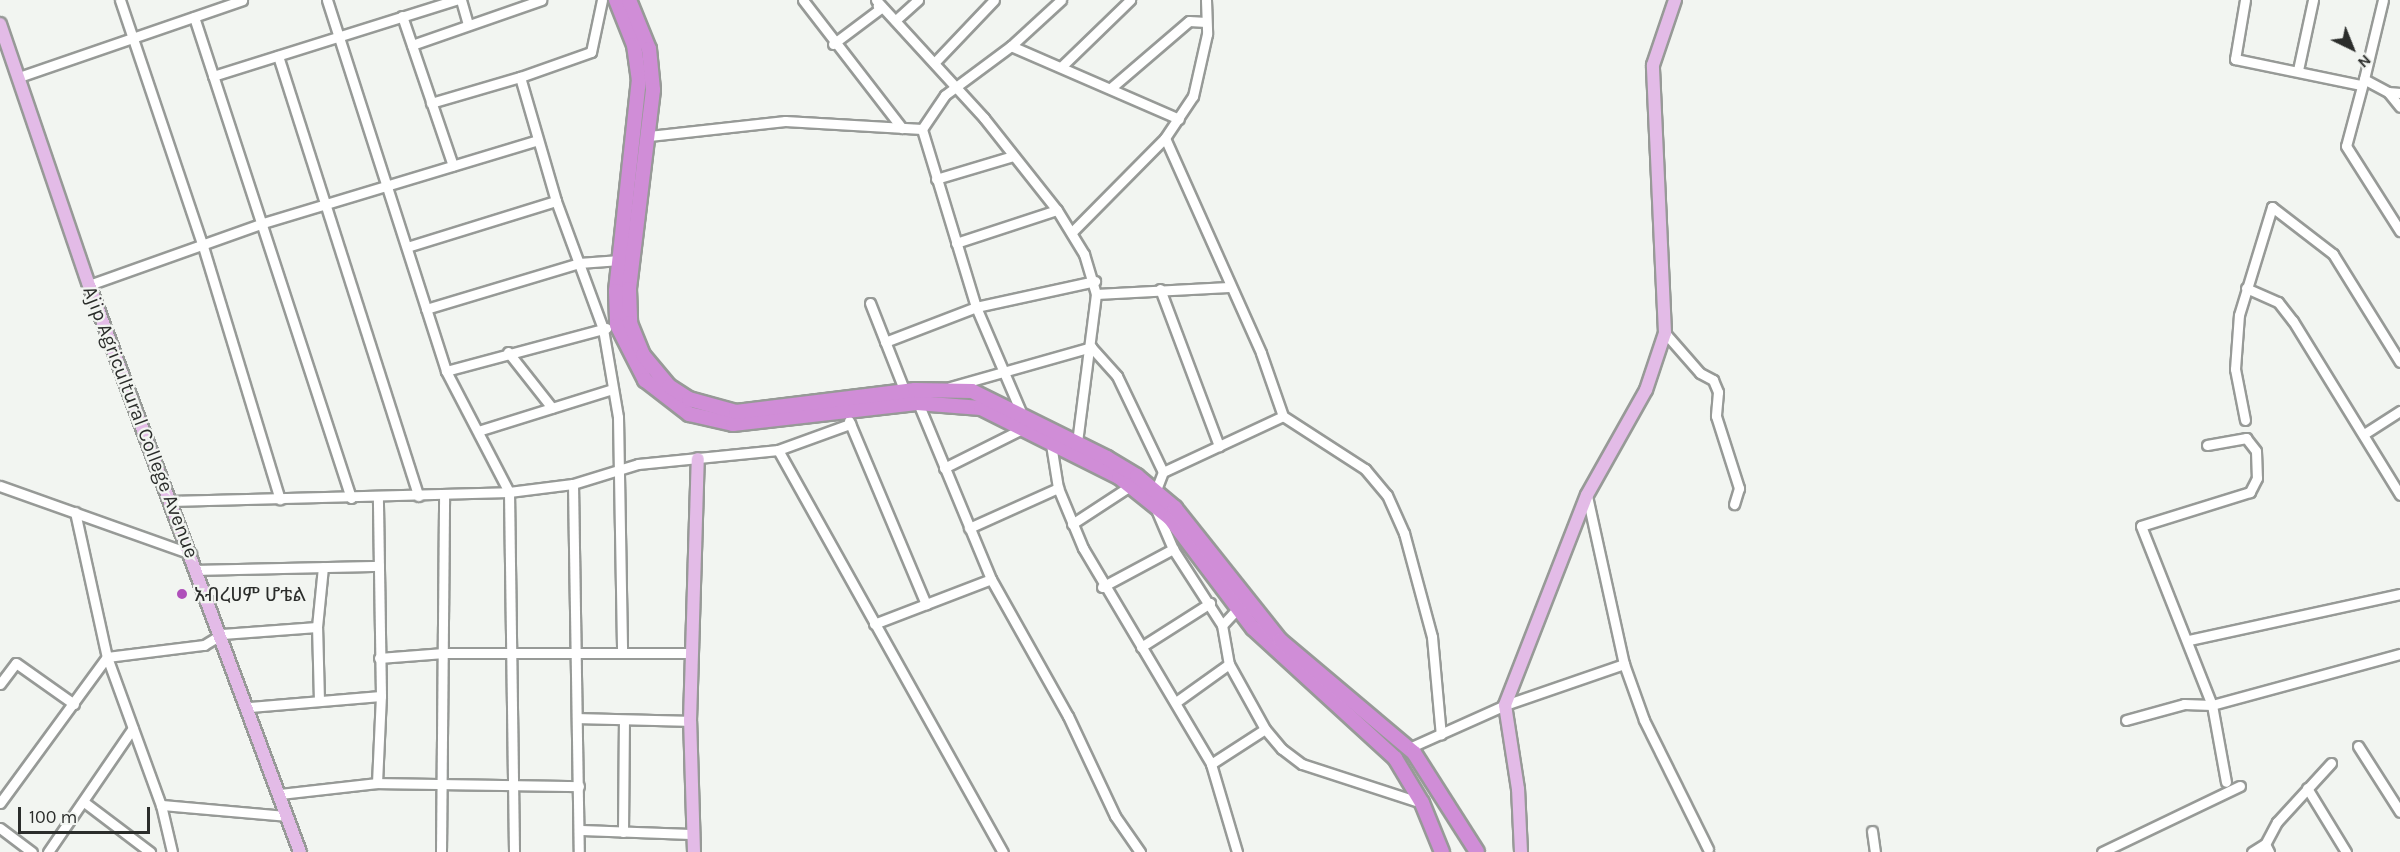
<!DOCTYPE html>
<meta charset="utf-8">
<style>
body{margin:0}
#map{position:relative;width:2400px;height:852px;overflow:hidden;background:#f2f5f1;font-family:Karla,"Noto Sans Ethiopic",sans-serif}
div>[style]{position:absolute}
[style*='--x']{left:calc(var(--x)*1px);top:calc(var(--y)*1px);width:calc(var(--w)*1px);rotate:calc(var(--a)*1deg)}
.roads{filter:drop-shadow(2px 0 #979a97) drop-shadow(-2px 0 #979a97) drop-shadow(0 2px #979a97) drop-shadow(0 -2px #979a97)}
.minor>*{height:9px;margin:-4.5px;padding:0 4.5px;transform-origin:4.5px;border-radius:4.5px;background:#fff}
.major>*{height:12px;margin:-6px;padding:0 6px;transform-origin:6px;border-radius:6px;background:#e3bbe7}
.highway>*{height:14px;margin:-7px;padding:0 7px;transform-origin:7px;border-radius:7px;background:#d08dd7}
.dots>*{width:16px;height:16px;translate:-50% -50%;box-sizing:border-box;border:3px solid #f2f5f1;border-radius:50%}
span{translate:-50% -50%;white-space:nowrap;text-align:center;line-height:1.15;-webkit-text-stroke:4.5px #f2f5f1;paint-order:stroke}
.street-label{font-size:20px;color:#2b2d2b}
.poi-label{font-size:20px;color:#2b2d2b}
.left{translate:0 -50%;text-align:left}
.north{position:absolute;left:2322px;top:18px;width:60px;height:60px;-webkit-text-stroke:4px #f2f5f1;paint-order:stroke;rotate:137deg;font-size:16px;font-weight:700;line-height:24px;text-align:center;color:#2b2d2b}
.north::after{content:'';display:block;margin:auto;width:21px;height:27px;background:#2b2d2b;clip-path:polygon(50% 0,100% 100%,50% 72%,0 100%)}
.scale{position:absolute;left:18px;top:807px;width:132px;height:27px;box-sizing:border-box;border:3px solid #2b2d2b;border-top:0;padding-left:8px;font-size:18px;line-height:21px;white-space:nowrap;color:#2b2d2b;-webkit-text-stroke:4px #f2f5f1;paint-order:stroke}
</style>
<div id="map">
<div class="roads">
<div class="minor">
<div style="--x:120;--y:0;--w:256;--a:71.4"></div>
<div style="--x:202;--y:243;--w:268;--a:73.1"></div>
<div style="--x:327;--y:0;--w:390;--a:72.2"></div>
<div style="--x:446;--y:371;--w:136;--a:62.5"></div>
<div style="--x:509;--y:492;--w:360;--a:89.2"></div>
<div style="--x:461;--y:0;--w:26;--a:74"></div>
<div style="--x:602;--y:0;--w:53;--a:101.9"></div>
<div style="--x:591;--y:52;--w:75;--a:160.6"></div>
<div style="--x:520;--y:77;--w:129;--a:73.8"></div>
<div style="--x:556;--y:201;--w:136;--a:69.8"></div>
<div style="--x:603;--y:329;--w:89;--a:80.3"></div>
<div style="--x:618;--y:417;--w:234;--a:89"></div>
<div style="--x:803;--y:0;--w:162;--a:52.3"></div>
<div style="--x:876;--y:0;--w:160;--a:47.5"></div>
<div style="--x:984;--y:118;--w:117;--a:51.6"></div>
<div style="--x:1057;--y:210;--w:52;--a:58.5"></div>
<div style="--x:1084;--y:254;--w:42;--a:73.3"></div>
<div style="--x:1096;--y:294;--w:149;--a:97.3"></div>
<div style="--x:1206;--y:0;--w:34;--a:88"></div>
<div style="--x:1207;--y:34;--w:64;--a:102.7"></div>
<div style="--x:1193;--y:96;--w:50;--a:123.7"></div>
<div style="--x:1165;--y:138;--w:235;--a:65.9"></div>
<div style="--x:1261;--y:353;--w:67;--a:70.8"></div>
<div style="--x:1283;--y:416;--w:98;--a:32.9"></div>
<div style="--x:1365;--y:469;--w:34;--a:50"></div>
<div style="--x:1387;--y:495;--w:42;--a:65.9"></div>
<div style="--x:1404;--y:533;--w:108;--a:74.9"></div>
<div style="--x:1432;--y:637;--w:98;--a:84.8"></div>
<div style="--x:2245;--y:0;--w:60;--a:99.6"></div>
<div style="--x:2235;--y:59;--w:129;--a:11.7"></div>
<div style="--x:402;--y:16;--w:158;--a:71.2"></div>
<div style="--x:194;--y:17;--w:506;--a:71.92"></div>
<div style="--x:898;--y:18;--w:27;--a:-42"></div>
<div style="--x:833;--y:44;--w:60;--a:-36.9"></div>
<div style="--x:881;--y:8;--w:4;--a:-146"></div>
<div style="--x:412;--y:45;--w:137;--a:-19.2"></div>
<div style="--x:1011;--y:46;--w:183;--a:23.5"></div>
<div style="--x:278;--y:56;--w:462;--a:72.3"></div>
<div style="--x:936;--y:61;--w:84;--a:-46.4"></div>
<div style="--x:1062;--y:66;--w:95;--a:-44.1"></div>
<div style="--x:2298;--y:70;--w:72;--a:-77.9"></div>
<div style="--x:213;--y:76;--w:254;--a:-17.4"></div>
<div style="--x:19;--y:77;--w:236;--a:-19"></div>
<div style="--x:2364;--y:79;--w:81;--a:-76.5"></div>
<div style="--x:1112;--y:87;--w:101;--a:-40.6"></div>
<div style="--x:1189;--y:21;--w:17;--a:3"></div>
<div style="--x:2388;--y:92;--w:27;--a:-152"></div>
<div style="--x:2364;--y:79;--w:69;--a:105"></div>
<div style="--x:2346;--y:146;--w:101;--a:57.6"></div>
<div style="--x:2400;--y:93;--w:12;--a:-175"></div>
<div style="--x:2388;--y:92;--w:19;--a:51"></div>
<div style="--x:431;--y:103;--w:93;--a:-16.3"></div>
<div style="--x:649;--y:136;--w:137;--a:-6.3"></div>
<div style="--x:785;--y:121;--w:137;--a:3.3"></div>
<div style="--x:936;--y:179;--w:80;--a:-16.6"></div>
<div style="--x:1072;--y:232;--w:132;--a:-45.3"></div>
<div style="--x:956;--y:243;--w:106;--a:-18.1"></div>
<div style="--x:407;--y:247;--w:156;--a:-17.2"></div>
<div style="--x:89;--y:285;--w:182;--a:-19.6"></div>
<div style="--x:260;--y:224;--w:290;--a:-16.8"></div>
<div style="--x:2246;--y:288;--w:35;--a:24"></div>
<div style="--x:2278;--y:302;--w:24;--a:52"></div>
<div style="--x:2293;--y:321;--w:204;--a:58.4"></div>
<div style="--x:1160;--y:289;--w:168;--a:69.4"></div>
<div style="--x:1096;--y:294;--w:133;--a:-3"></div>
<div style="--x:870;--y:303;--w:96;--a:68.5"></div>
<div style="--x:426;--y:309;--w:160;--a:-16.7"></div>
<div style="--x:579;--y:263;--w:41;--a:-4.2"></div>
<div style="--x:1665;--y:333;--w:53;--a:48.8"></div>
<div style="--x:1700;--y:373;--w:15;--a:28"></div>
<div style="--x:1713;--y:380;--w:13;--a:67"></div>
<div style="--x:1718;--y:392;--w:24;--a:95"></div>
<div style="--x:1716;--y:416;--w:76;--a:72.3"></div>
<div style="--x:1739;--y:488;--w:17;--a:107"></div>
<div style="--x:885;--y:342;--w:97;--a:-21"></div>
<div style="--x:976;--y:307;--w:122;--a:-12.3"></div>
<div style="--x:508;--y:352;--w:71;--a:51.8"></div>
<div style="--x:446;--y:371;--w:166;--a:-15"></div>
<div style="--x:950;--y:387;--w:147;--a:-15.8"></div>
<div style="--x:1091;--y:347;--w:39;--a:48"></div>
<div style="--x:1117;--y:376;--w:106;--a:64.4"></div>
<div style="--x:916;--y:398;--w:196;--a:67.5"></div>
<div style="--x:991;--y:579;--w:157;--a:60.7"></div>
<div style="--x:1068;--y:716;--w:110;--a:64.8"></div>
<div style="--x:1115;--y:816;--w:44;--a:55.2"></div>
<div style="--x:1021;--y:412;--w:114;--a:-113.2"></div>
<div style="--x:976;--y:307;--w:186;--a:-106.9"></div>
<div style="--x:922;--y:129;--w:41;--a:-55.9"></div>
<div style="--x:945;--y:95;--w:82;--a:-36.6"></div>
<div style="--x:1011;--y:46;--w:68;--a:-42.6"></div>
<div style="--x:2245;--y:420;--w:52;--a:-101.1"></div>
<div style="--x:2235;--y:369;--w:54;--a:-85.8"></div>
<div style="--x:2239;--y:315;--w:113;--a:-73"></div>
<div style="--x:2272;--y:207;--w:77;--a:37.6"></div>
<div style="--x:2333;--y:254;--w:127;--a:58.2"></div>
<div style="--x:849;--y:421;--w:199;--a:67.2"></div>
<div style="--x:478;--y:431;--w:141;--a:-17.3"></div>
<div style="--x:2364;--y:434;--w:43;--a:-32.6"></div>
<div style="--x:1050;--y:438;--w:51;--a:80.9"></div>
<div style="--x:1058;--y:488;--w:65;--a:67.4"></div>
<div style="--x:1083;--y:548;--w:251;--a:59.3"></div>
<div style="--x:1211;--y:764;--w:92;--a:73.5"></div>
<div style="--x:2207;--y:445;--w:40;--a:-10"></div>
<div style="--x:2246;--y:438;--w:16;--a:52"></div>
<div style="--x:2256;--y:451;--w:27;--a:88"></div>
<div style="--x:2257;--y:478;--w:16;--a:117"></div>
<div style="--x:2250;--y:492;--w:114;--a:162.7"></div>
<div style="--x:2141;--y:526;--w:193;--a:68.4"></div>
<div style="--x:2212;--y:705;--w:78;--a:79.7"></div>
<div style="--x:778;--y:450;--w:461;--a:60.8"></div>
<div style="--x:944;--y:468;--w:89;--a:-26.6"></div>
<div style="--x:573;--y:484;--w:368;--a:89.1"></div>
<div style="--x:0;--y:486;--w:203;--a:19.6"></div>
<div style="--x:1156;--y:490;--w:19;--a:-69"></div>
<div style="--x:1163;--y:472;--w:132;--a:-25"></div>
<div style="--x:1587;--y:496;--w:172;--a:77.6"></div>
<div style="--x:1624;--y:664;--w:59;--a:70.3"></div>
<div style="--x:1644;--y:720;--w:144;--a:63.6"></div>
<div style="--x:170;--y:501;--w:339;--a:-1.5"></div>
<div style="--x:509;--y:492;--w:64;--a:-7.1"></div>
<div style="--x:573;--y:484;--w:68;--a:-17.1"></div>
<div style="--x:638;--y:464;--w:141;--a:-5.7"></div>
<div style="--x:778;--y:450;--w:77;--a:-19.9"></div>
<div style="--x:1155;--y:507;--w:46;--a:66.8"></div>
<div style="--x:1173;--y:549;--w:90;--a:57.2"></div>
<div style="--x:75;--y:512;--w:148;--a:77.6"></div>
<div style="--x:107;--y:657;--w:158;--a:70"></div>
<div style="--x:161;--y:805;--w:48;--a:76.8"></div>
<div style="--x:1072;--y:524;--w:69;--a:-33.2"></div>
<div style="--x:969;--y:528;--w:98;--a:-24.2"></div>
<div style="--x:197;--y:570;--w:182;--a:-1.3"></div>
<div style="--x:1102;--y:587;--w:81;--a:-28.2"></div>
<div style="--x:1240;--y:606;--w:26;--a:133"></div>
<div style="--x:1222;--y:625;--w:40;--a:80"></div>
<div style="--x:1229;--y:664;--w:74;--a:61"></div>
<div style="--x:1265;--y:729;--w:26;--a:50"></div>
<div style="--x:1282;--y:749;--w:25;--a:37"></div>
<div style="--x:1302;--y:764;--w:126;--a:18"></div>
<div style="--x:874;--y:624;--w:125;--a:-21"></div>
<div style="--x:2189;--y:640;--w:216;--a:-12.3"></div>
<div style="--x:1141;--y:647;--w:82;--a:-32.5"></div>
<div style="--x:379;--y:658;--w:65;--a:-4.4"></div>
<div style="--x:444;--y:653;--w:248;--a:0"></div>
<div style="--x:0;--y:684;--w:26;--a:-53"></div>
<div style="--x:16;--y:663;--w:71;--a:35.3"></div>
<div style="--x:319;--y:701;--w:74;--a:-91.5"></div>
<div style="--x:317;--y:627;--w:60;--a:-84.3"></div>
<div style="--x:1176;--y:702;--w:65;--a:-35.6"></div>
<div style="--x:250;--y:707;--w:131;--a:-4.8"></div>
<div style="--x:579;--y:718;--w:111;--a:1.5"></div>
<div style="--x:2126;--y:720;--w:60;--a:-15.4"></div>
<div style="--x:2184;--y:704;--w:28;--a:2"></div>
<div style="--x:2212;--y:705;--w:195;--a:-15.2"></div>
<div style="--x:2358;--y:746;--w:78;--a:57.5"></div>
<div style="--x:1409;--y:748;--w:105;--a:-24.1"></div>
<div style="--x:1505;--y:705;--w:126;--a:-19"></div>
<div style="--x:1211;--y:764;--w:64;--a:-32.9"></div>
<div style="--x:377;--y:783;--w:87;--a:-87.4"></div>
<div style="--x:381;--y:696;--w:197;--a:-90.9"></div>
<div style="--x:2307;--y:788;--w:75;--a:58.6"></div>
<div style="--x:280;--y:794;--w:98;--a:-6.5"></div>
<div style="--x:377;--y:783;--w:202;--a:0.9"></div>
<div style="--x:84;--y:802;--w:83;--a:37.1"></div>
<div style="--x:0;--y:803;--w:181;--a:-53.8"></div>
<div style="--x:107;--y:657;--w:98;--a:-7.1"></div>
<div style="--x:204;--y:645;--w:21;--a:-31"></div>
<div style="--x:222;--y:634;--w:95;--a:-4.2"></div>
<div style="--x:161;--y:805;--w:126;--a:5"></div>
<div style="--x:0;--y:828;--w:40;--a:37"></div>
<div style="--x:579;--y:830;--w:114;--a:2"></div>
<div style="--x:1872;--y:831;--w:21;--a:82"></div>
<div style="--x:623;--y:832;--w:112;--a:-89.5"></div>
<div style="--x:48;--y:852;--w:150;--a:-55.6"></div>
<div style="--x:441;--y:852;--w:356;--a:-89.5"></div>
<div style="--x:2102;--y:852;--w:153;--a:-25.6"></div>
<div style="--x:2252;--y:852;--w:15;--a:-32"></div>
<div style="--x:2265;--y:844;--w:9;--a:63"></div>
<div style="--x:2261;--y:852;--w:34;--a:-62"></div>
<div style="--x:2277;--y:822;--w:80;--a:-47.5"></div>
</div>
<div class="major">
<div style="--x:0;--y:24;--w:276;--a:71.2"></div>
<div style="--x:89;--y:285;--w:605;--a:69.59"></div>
<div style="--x:694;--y:852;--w:131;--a:-91.7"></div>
<div style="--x:690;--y:721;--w:262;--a:-88.3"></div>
<div style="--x:1521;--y:852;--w:63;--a:-92.7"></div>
<div style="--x:1518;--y:789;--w:85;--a:-98.8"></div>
<div style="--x:1505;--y:705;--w:225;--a:-68.7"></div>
<div style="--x:1587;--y:495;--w:120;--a:-60.7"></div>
<div style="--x:1646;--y:390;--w:60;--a:-71.6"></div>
<div style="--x:1665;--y:333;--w:268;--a:-92.6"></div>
<div style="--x:1653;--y:65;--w:69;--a:-71.3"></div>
</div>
<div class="highway">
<div style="--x:616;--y:0;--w:48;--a:68.2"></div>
<div style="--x:634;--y:45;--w:34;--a:82"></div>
<div style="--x:639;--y:79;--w:213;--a:96.2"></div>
<div style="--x:616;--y:291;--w:34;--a:88"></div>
<div style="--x:617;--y:325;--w:62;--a:63"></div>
<div style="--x:645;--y:380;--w:56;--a:37.7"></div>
<div style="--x:689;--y:414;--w:45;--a:12.8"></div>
<div style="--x:733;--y:424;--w:185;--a:-6.5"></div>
<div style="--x:917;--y:403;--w:64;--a:4.5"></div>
<div style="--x:981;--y:408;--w:154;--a:26.6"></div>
<div style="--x:1119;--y:477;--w:65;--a:38.8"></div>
<div style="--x:1170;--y:518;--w:138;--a:53"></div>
<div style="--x:1253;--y:628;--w:193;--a:42.5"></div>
<div style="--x:1395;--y:758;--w:52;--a:59"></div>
<div style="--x:1422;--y:803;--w:53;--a:67.8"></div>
<div style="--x:629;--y:0;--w:53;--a:67.8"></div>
<div style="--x:649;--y:49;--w:41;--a:84.4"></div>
<div style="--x:653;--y:90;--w:200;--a:96.9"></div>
<div style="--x:629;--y:289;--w:34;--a:88"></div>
<div style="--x:630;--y:323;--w:35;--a:68"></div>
<div style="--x:643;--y:355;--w:40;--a:50"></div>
<div style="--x:669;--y:386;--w:24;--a:33"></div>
<div style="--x:689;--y:399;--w:49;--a:15.5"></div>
<div style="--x:736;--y:412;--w:180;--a:-7"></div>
<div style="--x:915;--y:390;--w:57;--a:1"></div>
<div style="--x:972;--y:391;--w:151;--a:26.4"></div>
<div style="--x:1107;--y:458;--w:35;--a:31"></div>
<div style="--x:1137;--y:476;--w:50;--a:40.1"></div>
<div style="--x:1175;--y:508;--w:169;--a:51.5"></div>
<div style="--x:1280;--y:640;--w:175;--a:40.1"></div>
<div style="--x:1414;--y:753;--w:117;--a:57.5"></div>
</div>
</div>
<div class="dots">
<div style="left:182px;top:594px;background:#af50ba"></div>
</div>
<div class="street-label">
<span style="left:141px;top:422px;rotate:69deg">Ajip Agricultural College Avenue</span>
</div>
<div class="poi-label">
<span class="left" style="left:194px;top:594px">አብረሀም ሆቴል</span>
</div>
<div class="north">N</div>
<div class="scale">100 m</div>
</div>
